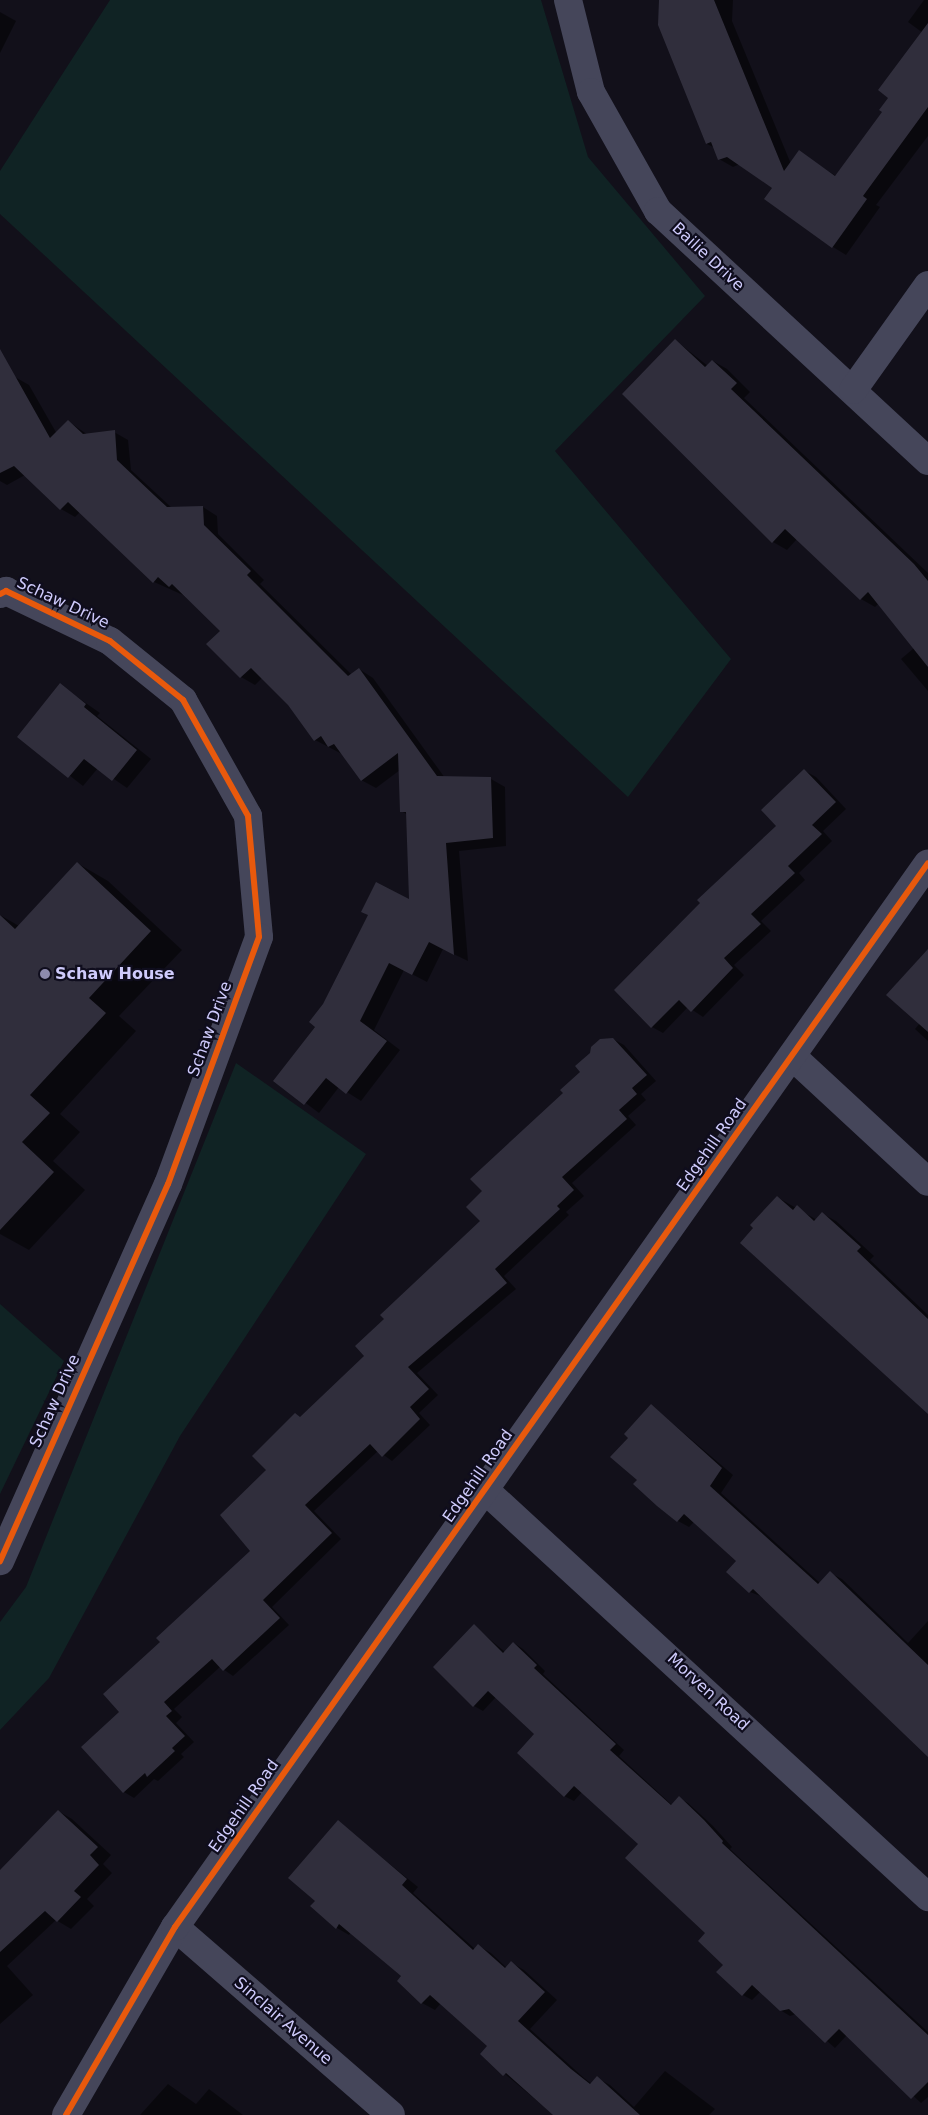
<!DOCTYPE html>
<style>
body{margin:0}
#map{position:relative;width:928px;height:2115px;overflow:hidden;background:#12101a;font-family:"DejaVu Sans",sans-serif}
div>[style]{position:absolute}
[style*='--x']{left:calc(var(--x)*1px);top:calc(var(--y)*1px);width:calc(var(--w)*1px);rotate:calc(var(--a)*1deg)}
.green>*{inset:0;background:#102324}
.shadow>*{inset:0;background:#0007}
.building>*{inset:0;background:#302e3c}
.minor>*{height:28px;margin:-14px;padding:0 14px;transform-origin:14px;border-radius:14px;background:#45465a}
.cycleway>*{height:6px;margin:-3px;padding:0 3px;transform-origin:3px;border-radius:3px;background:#e8590c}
.dots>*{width:14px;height:14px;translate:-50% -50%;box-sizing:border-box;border:2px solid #0f0d1d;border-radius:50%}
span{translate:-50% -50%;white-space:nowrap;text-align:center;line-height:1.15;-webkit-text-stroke:4.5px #0f0d1d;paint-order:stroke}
.street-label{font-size:16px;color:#cfcbfc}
.poi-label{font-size:16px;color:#cfcbfc;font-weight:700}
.left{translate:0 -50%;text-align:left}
</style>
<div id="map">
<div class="green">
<div style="clip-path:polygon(110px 0,541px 0,588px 157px,705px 296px,555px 451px,731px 659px,628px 797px,0 214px,0 171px)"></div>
<div style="clip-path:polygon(236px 1063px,366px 1154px,180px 1436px,49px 1678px,0 1730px,0 1622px,26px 1587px)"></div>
<div style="clip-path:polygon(0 1304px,64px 1361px,0 1494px)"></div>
</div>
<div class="shadow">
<div style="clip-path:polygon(660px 0,733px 0,732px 21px,791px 164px,799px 152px,836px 176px,884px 112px,923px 33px,908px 22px,924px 0,928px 0,928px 136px,876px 205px,880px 207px,846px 255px,833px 247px,773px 188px,740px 164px,733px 167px,719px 159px,715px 148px,707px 144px)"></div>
<div style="clip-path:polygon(0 12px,16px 21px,0 53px)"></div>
<div style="clip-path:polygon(675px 340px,708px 366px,713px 361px,727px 369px,750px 392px,744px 398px,928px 573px,928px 691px,901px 659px,914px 648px,878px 604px,875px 607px,861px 599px,797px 539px,787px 550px,773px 542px,623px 394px)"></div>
<div style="clip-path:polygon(15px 377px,29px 385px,57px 434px,68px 421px,88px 435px,114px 432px,128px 440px,131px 470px,172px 508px,203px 507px,217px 516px,218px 534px,264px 580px,260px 584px,352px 675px,359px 669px,373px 678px,445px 778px,491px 779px,505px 787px,506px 846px,459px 851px,468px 961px,443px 949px,427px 982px,404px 970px,374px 1030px,400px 1050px,361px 1101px,339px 1087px,319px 1113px,275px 1080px,410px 901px,408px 815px,401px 811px,400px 770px,376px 788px,361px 780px,342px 754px,315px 740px,289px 704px,262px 678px,255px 685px,241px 677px,208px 644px,222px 631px,183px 595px,154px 582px,80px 512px,75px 517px,61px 509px,25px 475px,7px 485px,0 481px,0 385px)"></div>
<div style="clip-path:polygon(60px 685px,100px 713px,97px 716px,151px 759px,127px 788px,98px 768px,83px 786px,19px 736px)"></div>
<div style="clip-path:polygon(805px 771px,816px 777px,846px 809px,823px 831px,832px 841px,799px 873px,805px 880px,761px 921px,771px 931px,734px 965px,744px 975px,703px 1017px,688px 1007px,663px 1033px,652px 1027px,778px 826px)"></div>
<div style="clip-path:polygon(77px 863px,108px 881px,182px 950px,119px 1016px,136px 1031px,60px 1114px,80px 1132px,53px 1161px,85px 1190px,29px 1250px,0 1234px,0 915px,19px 926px)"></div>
<div style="clip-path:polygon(928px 972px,928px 1041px,915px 1029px,920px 1023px)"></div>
<div style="clip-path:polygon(613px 1039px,624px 1045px,656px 1081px,641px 1094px,646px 1100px,628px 1116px,636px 1125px,572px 1183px,584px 1196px,566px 1212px,569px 1215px,504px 1276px,516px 1289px,417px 1373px,438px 1395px,419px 1413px,430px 1425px,392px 1461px,378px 1451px,314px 1511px,341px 1539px,272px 1607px,289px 1625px,233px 1676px,220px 1667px,174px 1709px,182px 1717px,176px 1723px,194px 1742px,181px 1754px,184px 1757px,158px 1781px,154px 1779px,134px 1798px,124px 1792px,121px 1712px,162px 1642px,252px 1551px,268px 1470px,301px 1418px,366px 1356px,481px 1221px,484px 1191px)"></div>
<div style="clip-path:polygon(777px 1197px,817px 1220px,823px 1214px,836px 1221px,874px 1256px,870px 1260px,928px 1315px,928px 1412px,742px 1243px)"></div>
<div style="clip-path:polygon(651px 1405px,733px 1475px,721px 1493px,820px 1583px,830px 1573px,842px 1579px,908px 1643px,928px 1621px,928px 1754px,763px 1597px,750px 1592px,737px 1561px,694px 1522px,689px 1527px,678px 1521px,638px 1480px,630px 1438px)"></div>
<div style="clip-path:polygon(474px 1626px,505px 1652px,514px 1643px,523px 1649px,545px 1671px,543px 1674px,624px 1750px,619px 1756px,672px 1805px,679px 1798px,688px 1803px,713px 1826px,732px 1847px,730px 1849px,928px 2032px,928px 2097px,921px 2103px,847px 2035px,835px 2048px,796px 2014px,790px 2016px,780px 2010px,761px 1991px,752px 2000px,743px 1995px,707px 1933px,640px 1844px,582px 1792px,574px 1801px,564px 1796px,536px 1734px,496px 1697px,483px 1711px,474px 1706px)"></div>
<div style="clip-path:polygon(58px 1811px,72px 1819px,111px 1855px,103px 1864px,112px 1873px,87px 1899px,94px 1906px,71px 1929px,56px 1920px,7px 1966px,33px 1995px,0 2024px,0 1871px)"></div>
<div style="clip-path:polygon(338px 1822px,418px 1887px,413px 1893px,475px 1949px,479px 1946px,491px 1953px,507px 1968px,512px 1963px,524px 1970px,557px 2000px,530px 2029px,584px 2078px,592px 2084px,597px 2078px,610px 2085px,634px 2107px,665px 2071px,715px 2109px,709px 2115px,554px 2115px,481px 2054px,489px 2046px,441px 2003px,435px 2010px,422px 2003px,403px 1976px,351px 1932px,349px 1935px,337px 1928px,311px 1906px,316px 1901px)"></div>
<div style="clip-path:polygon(168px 2084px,196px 2104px,209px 2089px,243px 2115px,140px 2115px)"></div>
</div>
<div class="building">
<div style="clip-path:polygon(659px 0,714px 0,784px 171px,799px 150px,835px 176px,882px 112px,879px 110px,888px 98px,878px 90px,928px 23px,928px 107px,863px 196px,867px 199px,832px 248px,764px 199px,772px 188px,727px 157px,718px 160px,711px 142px,706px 144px,658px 25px)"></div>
<div style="clip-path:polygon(675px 339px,705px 367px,712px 360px,737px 383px,731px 389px,914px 564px,928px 581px,928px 667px,868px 592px,860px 600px,785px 529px,772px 543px,622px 394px)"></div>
<div style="clip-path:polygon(0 349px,50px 438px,68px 420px,83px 434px,115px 430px,117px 460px,154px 495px,167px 507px,203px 506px,204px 525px,251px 571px,247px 575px,348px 676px,359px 668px,437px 776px,491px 777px,493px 838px,446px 843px,454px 955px,429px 942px,412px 975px,389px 963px,360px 1021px,387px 1041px,346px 1094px,326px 1078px,304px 1105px,273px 1081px,315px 1027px,309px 1022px,323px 1004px,368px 915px,361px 912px,376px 882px,409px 899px,406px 812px,400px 812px,398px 753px,361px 781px,334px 744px,328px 747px,321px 736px,314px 741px,288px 705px,251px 668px,240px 678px,206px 644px,220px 631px,172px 584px,169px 587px,158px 577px,153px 583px,68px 502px,60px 510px,14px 466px,0 473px)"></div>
<div style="clip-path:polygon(60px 683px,86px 704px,84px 707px,137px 750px,112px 781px,84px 759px,68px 778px,17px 737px)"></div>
<div style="clip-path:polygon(804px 769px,836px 802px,812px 825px,822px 834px,788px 866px,795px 873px,751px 914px,761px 924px,724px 958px,733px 968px,691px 1012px,679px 1000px,651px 1028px,614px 990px,700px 903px,697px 900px,776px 826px,761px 810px)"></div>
<div style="clip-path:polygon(77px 862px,151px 931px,89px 998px,106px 1013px,30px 1095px,50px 1113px,22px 1142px,54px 1172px,0 1230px,0 915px,15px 929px)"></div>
<div style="clip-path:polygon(928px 949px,928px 1032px,886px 995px)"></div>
<div style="clip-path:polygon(613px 1038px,647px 1075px,632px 1088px,637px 1094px,619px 1110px,627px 1119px,562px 1177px,574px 1190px,557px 1206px,560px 1209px,495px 1269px,507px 1283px,408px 1367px,429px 1389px,410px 1407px,420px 1419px,382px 1457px,370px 1444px,305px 1505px,332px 1533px,263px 1600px,280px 1618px,223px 1671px,212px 1659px,164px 1702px,172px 1711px,166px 1716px,185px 1736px,172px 1748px,175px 1751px,147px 1777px,145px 1773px,123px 1793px,81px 1747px,119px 1712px,103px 1694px,160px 1642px,156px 1638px,250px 1551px,220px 1515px,266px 1470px,252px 1456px,295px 1413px,300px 1417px,364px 1356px,355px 1346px,384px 1319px,380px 1315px,480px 1221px,466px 1207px,482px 1191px,470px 1179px,563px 1093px,560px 1090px,580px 1072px,575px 1066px,590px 1053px,591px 1047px,600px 1039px)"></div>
<div style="clip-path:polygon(777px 1196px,793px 1210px,797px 1205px,814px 1221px,822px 1212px,861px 1247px,857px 1251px,928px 1319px,928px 1414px,740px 1243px,753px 1228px,750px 1225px)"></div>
<div style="clip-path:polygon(651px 1404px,722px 1468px,710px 1486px,818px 1584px,830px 1571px,928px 1665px,928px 1757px,753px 1589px,749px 1593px,726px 1572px,736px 1561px,684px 1514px,677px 1522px,657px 1506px,633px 1484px,637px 1480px,610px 1457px,628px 1438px,624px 1434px)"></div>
<div style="clip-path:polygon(474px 1624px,503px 1653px,513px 1642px,537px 1665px,534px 1668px,616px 1744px,610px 1750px,671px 1805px,679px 1796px,704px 1820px,723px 1841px,722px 1843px,928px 2035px,928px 2082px,911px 2099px,839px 2029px,825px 2043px,789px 2009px,780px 2011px,752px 1985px,742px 1996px,716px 1972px,723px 1965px,698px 1941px,705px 1933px,625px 1858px,638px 1844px,574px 1786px,564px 1797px,517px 1753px,534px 1734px,488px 1691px,473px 1707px,433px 1667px)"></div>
<div style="clip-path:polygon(58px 1810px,98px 1847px,90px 1855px,99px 1865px,74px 1891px,81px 1897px,57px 1922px,45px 1911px,0 1952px,0 1870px)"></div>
<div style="clip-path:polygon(338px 1820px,407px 1879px,402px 1885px,473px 1950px,478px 1944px,505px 1968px,511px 1961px,545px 1992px,518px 2021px,571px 2069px,590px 2084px,597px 2076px,640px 2115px,553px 2115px,506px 2073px,503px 2076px,480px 2054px,487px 2046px,430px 1995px,421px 2004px,397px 1981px,401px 1976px,339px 1924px,336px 1929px,310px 1906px,315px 1901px,288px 1878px)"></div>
</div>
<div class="minor">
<div style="--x:568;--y:0;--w:95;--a:76"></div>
<div style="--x:591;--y:92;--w:137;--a:60.6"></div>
<div style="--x:658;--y:211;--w:368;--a:42.8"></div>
<div style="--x:853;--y:390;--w:129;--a:-54.5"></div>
<div style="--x:0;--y:594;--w:7;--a:-27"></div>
<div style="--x:6;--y:591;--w:115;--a:25.7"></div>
<div style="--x:110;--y:641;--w:94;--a:38.9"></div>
<div style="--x:183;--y:700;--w:133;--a:60.7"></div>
<div style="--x:248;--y:816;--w:121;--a:84.8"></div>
<div style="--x:259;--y:937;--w:263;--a:110.2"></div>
<div style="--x:168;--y:1184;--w:413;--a:114"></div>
<div style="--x:792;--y:1056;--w:185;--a:42.8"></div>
<div style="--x:485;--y:1490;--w:602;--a:42.57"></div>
<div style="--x:175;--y:1927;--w:286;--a:41"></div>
<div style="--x:66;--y:2115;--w:217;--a:-59.9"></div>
<div style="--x:175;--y:1927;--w:1303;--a:-54.71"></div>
</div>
<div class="cycleway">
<div style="--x:0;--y:594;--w:7;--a:-27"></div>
<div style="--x:6;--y:591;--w:115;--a:25.7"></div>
<div style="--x:110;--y:641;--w:94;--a:38.9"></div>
<div style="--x:183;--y:700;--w:133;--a:60.7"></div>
<div style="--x:248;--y:816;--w:121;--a:84.8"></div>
<div style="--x:259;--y:937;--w:263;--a:110.2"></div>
<div style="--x:168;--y:1184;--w:413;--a:114"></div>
<div style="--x:66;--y:2115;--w:217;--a:-59.9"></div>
<div style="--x:175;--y:1927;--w:1303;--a:-54.71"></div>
</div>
<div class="dots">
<div style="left:45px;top:974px;background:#8d8aad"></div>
</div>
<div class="street-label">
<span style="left:708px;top:257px;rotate:43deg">Bailie Drive</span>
<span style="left:63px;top:603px;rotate:25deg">Schaw Drive</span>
<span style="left:210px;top:1029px;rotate:-70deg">Schaw Drive</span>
<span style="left:712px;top:1145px;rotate:-55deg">Edgehill Road</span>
<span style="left:55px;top:1401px;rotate:-66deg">Schaw Drive</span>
<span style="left:478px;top:1476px;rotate:-55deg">Edgehill Road</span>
<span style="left:708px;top:1692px;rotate:43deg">Morven Road</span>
<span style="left:244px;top:1806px;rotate:-55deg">Edgehill Road</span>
<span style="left:283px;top:2021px;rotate:41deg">Sinclair Avenue</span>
</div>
<div class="poi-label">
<span class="left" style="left:55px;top:974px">Schaw House</span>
</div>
</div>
